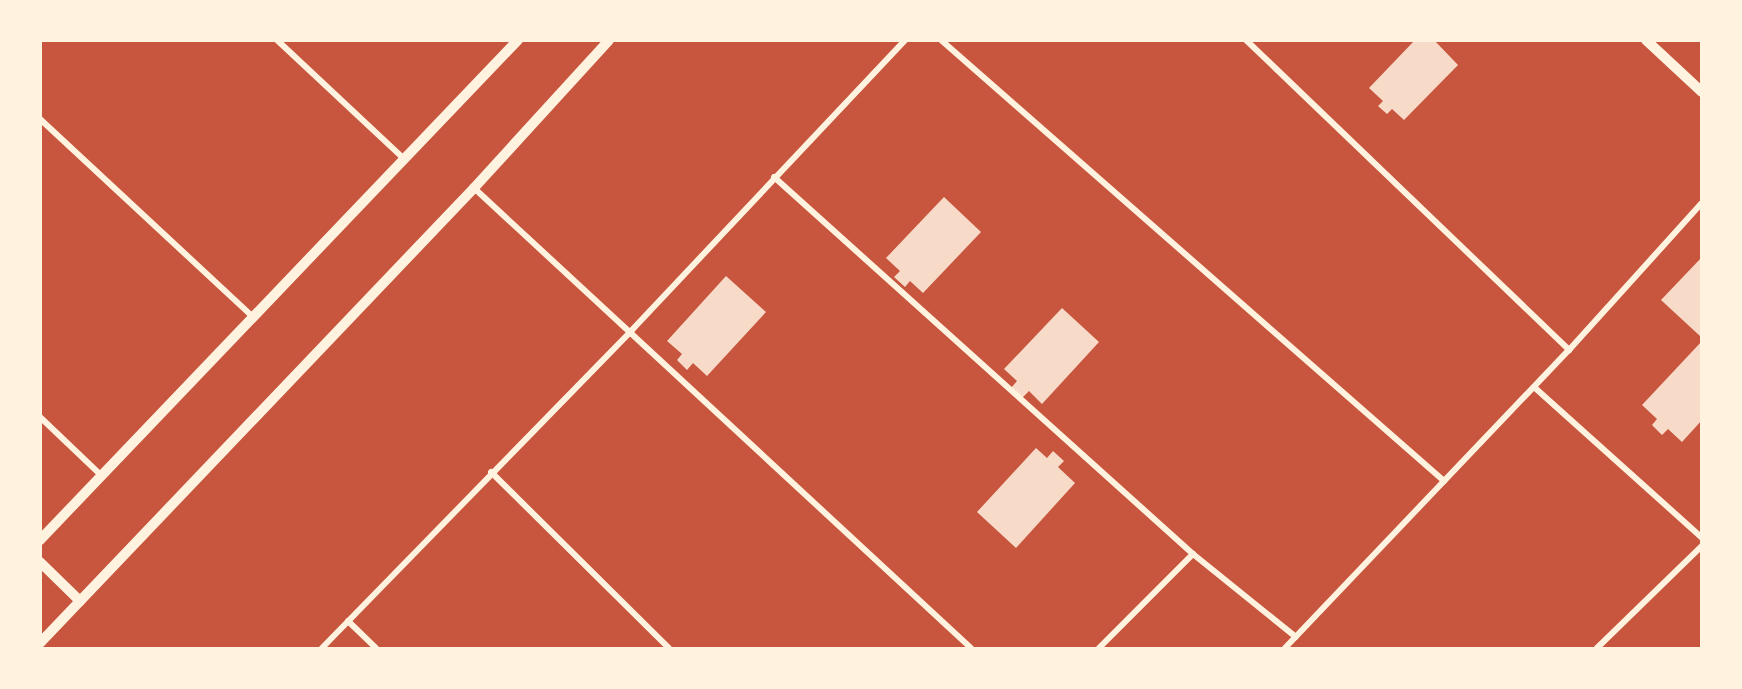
<!DOCTYPE html>
<style>
body{margin:0}
#map{position:relative;width:1742px;height:689px;overflow:hidden;background:#c8553d;font-family:"Fira Sans",sans-serif}
div>[style]{position:absolute}
[style*='--x']{left:calc(var(--x)*1px);top:calc(var(--y)*1px);width:calc(var(--w)*1px);rotate:calc(var(--a)*1deg)}
.building>*{inset:0;background:#f7dbc8}
.minor>*{height:6px;margin:-3px;padding:0 3px;transform-origin:3px;border-radius:3px;background:#fff3e0}
.tertiary>*{height:10px;margin:-5px;padding:0 5px;transform-origin:5px;border-radius:5px;background:#fff3e0}
span{translate:-50% -50%;white-space:nowrap;text-align:center;line-height:1.15;-webkit-text-stroke:6px #fff3e0;paint-order:stroke}
.frame{position:absolute;inset:0;border:42px solid #fff3e0;pointer-events:none}
</style>
<div id="map">
<div class="building">
<div style="clip-path:polygon(1415px 40px,1434px 40px,1458px 65px,1404px 120px,1392px 109px,1387px 114px,1378px 106px,1383px 101px,1369px 88px)"></div>
<div style="clip-path:polygon(944px 197px,981px 232px,923px 293px,910px 281px,905px 287px,894px 277px,900px 271px,886px 258px)"></div>
<div style="clip-path:polygon(1702px 257px,1702px 335px,1700px 336px,1661px 300px)"></div>
<div style="clip-path:polygon(726px 276px,766px 312px,707px 376px,693px 363px,687px 370px,677px 360px,682px 354px,667px 341px)"></div>
<div style="clip-path:polygon(1062px 308px,1099px 342px,1042px 404px,1029px 391px,1022px 398px,1011px 388px,1017px 381px,1004px 369px)"></div>
<div style="clip-path:polygon(1702px 341px,1702px 420px,1682px 442px,1668px 429px,1662px 435px,1652px 425px,1657px 419px,1642px 405px)"></div>
<div style="clip-path:polygon(1036px 448px,1047px 458px,1053px 451px,1064px 461px,1058px 467px,1075px 483px,1016px 548px,977px 512px)"></div>
</div>
<div class="minor">
<div style="--x:277;--y:40;--w:174;--a:43.1"></div>
<div style="--x:941;--y:40;--w:669;--a:41.24"></div>
<div style="--x:1246;--y:40;--w:448;--a:43.8"></div>
<div style="--x:40;--y:119;--w:291;--a:42.9"></div>
<div style="--x:774;--y:177;--w:564;--a:41.98"></div>
<div style="--x:1193;--y:554;--w:132;--a:38.9"></div>
<div style="--x:474;--y:188;--w:677;--a:42.79"></div>
<div style="--x:1534;--y:387;--w:226;--a:41.9"></div>
<div style="--x:40;--y:417;--w:86;--a:43.6"></div>
<div style="--x:491;--y:472;--w:250;--a:44.7"></div>
<div style="--x:348;--y:621;--w:39;--a:44"></div>
<div style="--x:322;--y:648;--w:443;--a:-45.7"></div>
<div style="--x:631;--y:331;--w:400;--a:-46.7"></div>
<div style="--x:1099;--y:648;--w:133;--a:-45"></div>
<div style="--x:1285;--y:648;--w:412;--a:-46.4"></div>
<div style="--x:1569;--y:350;--w:198;--a:-47.9"></div>
<div style="--x:1597;--y:648;--w:146;--a:-44.2"></div>
</div>
<div class="tertiary">
<div style="--x:1646;--y:40;--w:76;--a:42.9"></div>
<div style="--x:40;--y:540;--w:692;--a:-46.29"></div>
<div style="--x:40;--y:562;--w:56;--a:44.3"></div>
<div style="--x:40;--y:643;--w:629;--a:-46.35"></div>
<div style="--x:474;--y:188;--w:200;--a:-47.6"></div>
</div>
<div class="frame"></div>
</div>
